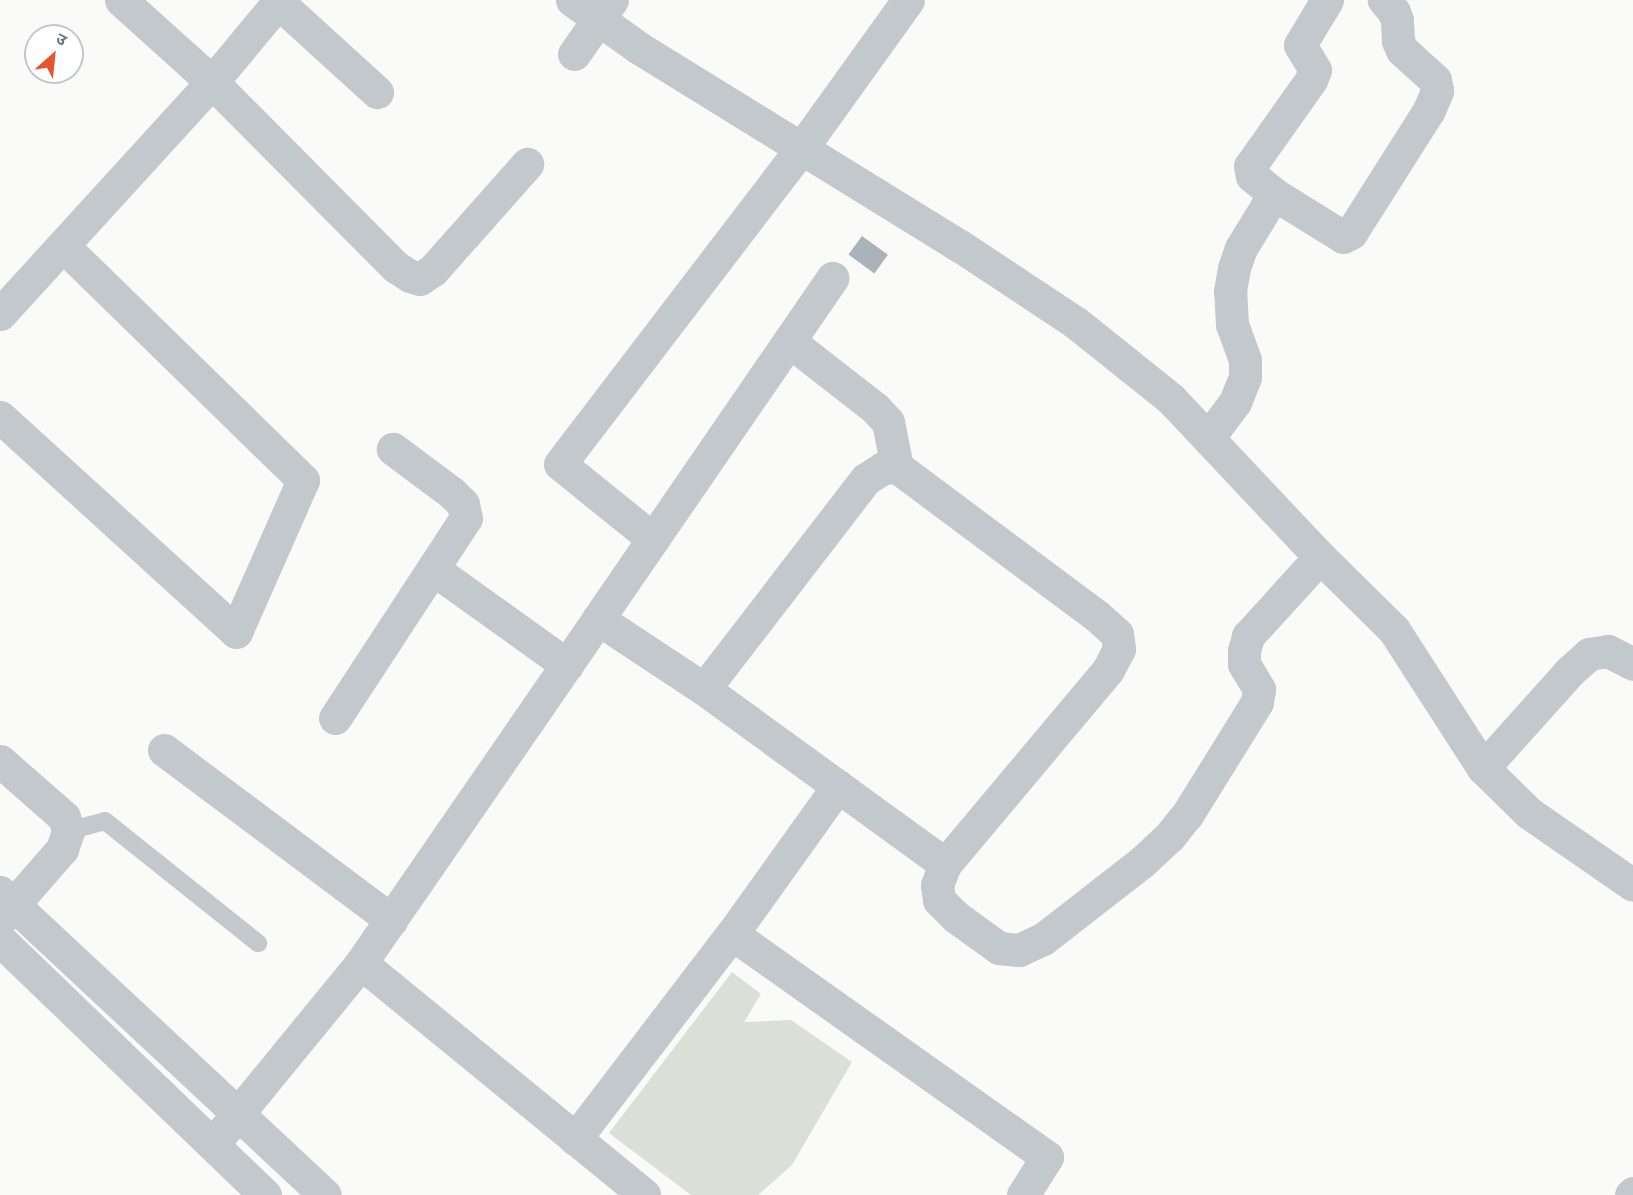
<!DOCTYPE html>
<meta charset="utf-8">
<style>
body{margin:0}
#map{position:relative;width:1633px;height:1195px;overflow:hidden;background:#fafaf8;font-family:Rubik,"Noto Sans Devanagari",sans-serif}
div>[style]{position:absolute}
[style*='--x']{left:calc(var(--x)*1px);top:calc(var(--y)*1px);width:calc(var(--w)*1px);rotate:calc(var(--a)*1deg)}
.green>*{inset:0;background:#dadfd7}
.building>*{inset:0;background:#aab3b9;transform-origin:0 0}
.service>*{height:18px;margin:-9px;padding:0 9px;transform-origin:9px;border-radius:9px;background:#c3c8cc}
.minor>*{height:33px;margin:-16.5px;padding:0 16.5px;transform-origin:16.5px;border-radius:16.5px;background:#c3c8cc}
.tertiary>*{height:33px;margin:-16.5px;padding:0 16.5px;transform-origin:16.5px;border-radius:16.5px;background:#c3c8cc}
span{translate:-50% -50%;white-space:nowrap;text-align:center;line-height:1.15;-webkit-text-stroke:6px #fff;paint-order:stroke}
.north{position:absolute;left:24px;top:24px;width:60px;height:60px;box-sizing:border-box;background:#fff;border:2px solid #c1c8cd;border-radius:50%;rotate:27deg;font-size:16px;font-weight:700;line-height:24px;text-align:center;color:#657683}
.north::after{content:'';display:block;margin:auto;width:21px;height:27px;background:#e4572e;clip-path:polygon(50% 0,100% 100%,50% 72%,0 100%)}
</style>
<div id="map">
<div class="green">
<div style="clip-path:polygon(732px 972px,761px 994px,744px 1022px,791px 1020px,852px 1062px,792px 1165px,758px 1195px,691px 1195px,609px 1133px)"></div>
</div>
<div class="building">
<div style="left:862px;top:236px;width:32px;height:23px;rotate:36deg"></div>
</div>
<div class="service">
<div style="--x:68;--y:831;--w:38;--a:-15"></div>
<div style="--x:105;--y:821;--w:196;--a:38.6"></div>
</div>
<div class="minor">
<div style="--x:121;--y:0;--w:122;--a:42"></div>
<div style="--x:212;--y:82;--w:261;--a:45.2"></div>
<div style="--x:396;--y:267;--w:17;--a:33"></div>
<div style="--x:410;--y:276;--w:10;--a:17"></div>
<div style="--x:420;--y:279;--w:16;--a:-35"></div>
<div style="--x:433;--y:270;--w:142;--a:-48.4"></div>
<div style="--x:572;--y:0;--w:82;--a:35.6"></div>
<div style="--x:639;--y:48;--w:377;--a:31.7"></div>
<div style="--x:960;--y:246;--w:138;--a:33.5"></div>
<div style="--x:1075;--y:322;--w:123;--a:38.7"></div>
<div style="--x:1171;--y:399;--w:217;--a:46.7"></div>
<div style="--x:1320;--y:557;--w:104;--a:44.6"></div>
<div style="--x:1394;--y:630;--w:164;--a:57.2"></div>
<div style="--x:1483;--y:768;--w:64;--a:44.4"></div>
<div style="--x:1529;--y:813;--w:126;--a:34.7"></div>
<div style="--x:1327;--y:0;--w:52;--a:121"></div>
<div style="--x:1300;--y:45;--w:29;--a:59"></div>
<div style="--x:1315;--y:70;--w:11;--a:112"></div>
<div style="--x:1311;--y:80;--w:105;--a:125.3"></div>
<div style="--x:1250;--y:166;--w:10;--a:79"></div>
<div style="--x:1252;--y:176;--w:28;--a:39"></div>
<div style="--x:1274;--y:194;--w:81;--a:31.9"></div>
<div style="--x:1343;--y:237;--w:9;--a:-27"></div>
<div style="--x:1351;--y:233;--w:146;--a:-57.6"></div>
<div style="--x:1429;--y:110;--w:21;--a:-67"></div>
<div style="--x:1437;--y:91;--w:11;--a:-100"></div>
<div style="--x:1435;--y:80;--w:45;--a:-137.7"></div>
<div style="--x:1402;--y:50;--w:10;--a:-114"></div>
<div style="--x:1398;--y:41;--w:21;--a:-93"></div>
<div style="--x:1397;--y:20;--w:9;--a:-111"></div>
<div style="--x:1394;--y:12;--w:16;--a:-130"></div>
<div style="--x:278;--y:2;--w:134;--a:42.3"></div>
<div style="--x:574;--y:54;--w:66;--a:-54.9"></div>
<div style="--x:789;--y:341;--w:109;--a:37.9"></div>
<div style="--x:875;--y:408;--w:19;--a:47"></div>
<div style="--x:888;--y:422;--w:46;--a:78.7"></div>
<div style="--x:0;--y:417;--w:319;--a:42.3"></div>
<div style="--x:236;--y:632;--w:166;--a:-66.2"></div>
<div style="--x:303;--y:480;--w:334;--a:-135.7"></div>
<div style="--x:1208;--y:438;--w:45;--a:-53.1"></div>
<div style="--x:1235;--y:402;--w:27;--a:-68"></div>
<div style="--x:1245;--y:377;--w:17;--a:-90"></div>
<div style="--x:1245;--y:360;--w:37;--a:-110"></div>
<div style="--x:1232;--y:325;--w:34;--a:-93"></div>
<div style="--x:1230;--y:291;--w:23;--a:-80"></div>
<div style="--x:1234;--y:268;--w:21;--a:-71"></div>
<div style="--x:1241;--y:248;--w:63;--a:-58.6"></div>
<div style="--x:653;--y:539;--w:119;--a:-141.1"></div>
<div style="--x:560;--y:464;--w:397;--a:-52.6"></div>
<div style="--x:801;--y:149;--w:183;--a:-54.3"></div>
<div style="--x:433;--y:569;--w:165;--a:35.6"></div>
<div style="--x:598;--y:619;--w:414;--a:-55.5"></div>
<div style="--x:704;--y:689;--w:265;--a:-52.4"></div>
<div style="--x:866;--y:479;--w:20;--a:-33"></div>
<div style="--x:883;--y:468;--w:14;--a:-4"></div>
<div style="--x:897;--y:467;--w:249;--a:36.7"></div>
<div style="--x:1097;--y:616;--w:27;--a:42"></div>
<div style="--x:1117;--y:634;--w:15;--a:82"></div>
<div style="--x:1119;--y:649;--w:24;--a:118"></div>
<div style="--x:1108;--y:670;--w:253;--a:130"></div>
<div style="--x:945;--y:864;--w:22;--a:111"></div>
<div style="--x:937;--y:885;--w:15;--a:82"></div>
<div style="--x:939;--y:900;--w:24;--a:45"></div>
<div style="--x:956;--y:917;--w:53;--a:35.8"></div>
<div style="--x:999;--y:948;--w:20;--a:6"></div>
<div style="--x:1019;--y:950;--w:26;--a:-25"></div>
<div style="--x:1043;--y:939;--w:125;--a:-37.9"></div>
<div style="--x:1142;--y:862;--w:37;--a:-43"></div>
<div style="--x:1169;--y:837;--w:28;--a:-51"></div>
<div style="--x:1187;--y:815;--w:133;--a:-58.2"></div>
<div style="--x:1257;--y:702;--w:13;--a:-81"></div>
<div style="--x:1259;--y:689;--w:29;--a:-121"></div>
<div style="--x:1244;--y:664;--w:13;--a:-90"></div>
<div style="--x:1244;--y:651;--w:16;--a:-75"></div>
<div style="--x:1248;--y:636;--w:107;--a:-47.7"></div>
<div style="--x:335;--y:718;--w:239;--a:-56.8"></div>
<div style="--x:466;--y:518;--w:14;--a:-102"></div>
<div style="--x:463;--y:504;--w:16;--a:-135"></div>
<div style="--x:452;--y:493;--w:74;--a:-143.3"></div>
<div style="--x:164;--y:750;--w:284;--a:36.8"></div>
<div style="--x:0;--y:761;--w:85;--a:41.2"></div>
<div style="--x:64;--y:817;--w:15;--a:74"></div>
<div style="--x:68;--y:831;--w:19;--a:108"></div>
<div style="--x:62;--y:849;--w:94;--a:131.1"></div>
<div style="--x:1483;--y:768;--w:129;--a:-48.1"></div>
<div style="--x:1569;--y:672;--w:27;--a:-42"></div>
<div style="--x:1589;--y:654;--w:19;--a:-9"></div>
<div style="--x:1608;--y:651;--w:28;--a:27"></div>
<div style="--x:732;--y:934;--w:386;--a:35.3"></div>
<div style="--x:1047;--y:1157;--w:45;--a:122.3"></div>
<div style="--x:361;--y:963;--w:366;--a:39.3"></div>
<div style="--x:575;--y:1139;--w:258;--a:-52.6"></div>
<div style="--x:732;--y:934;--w:182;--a:-54.4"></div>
<div style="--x:213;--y:1144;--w:234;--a:-50.7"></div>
<div style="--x:361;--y:963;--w:418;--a:-55.4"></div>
<div style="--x:598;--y:619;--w:127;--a:33.4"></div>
<div style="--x:704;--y:689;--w:298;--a:36"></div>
</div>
<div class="tertiary">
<div style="--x:0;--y:314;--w:314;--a:-47.6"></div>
<div style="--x:212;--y:82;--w:107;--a:-50.3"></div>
<div style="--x:0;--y:892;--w:444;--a:43"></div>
<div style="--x:0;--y:940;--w:368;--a:43.9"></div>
<div style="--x:1631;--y:1195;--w:3;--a:-45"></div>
</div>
<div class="north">उ</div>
</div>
